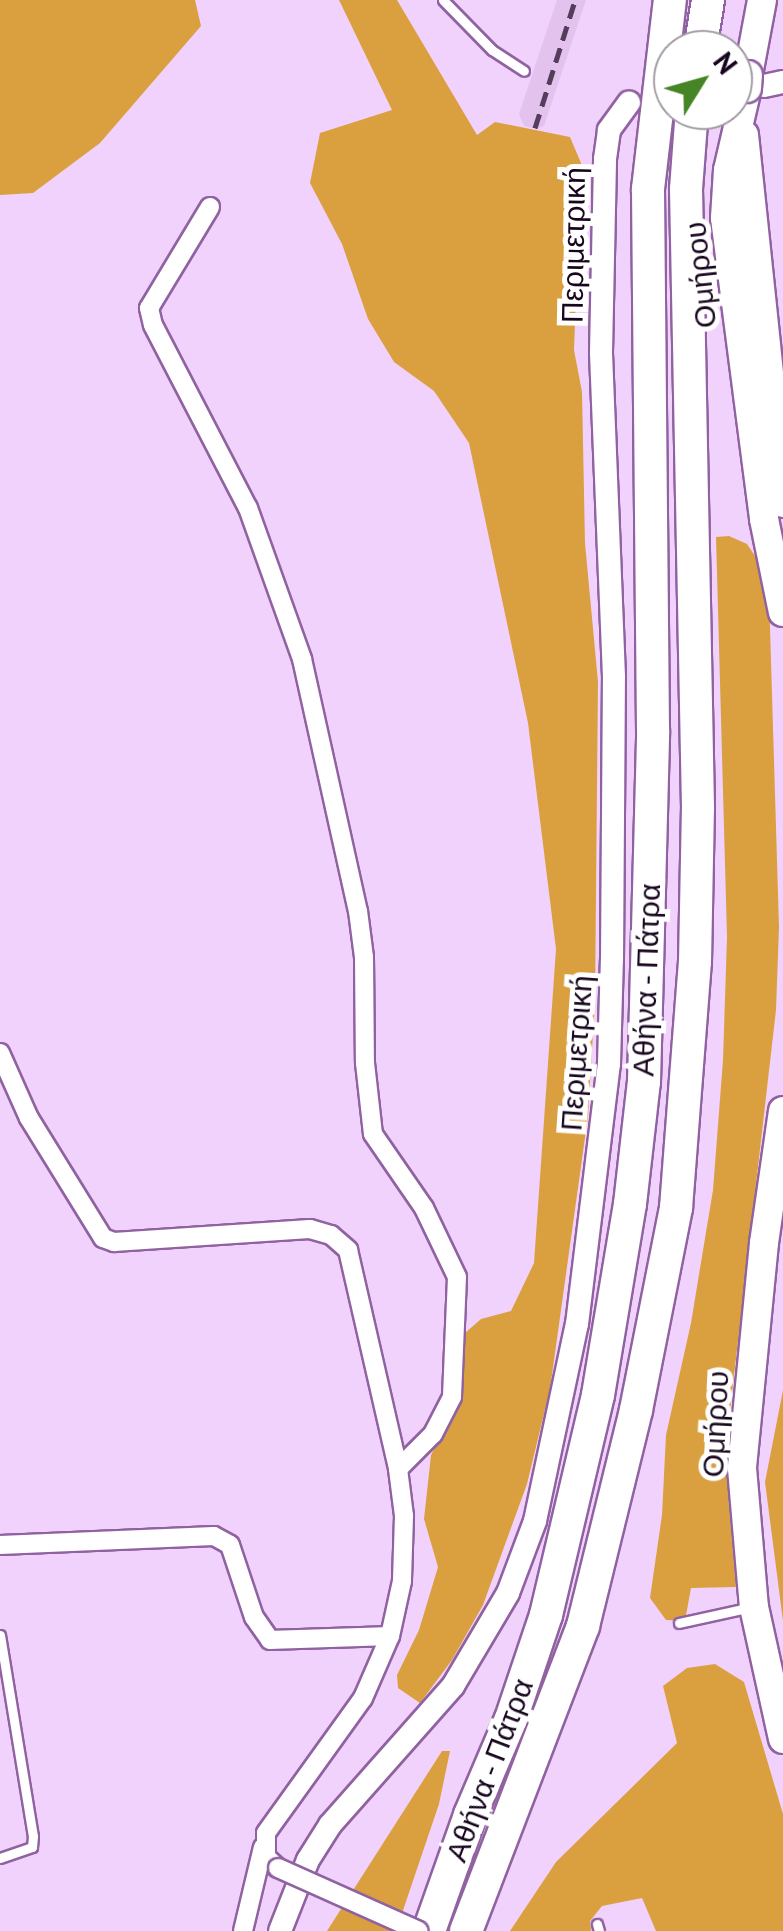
<!DOCTYPE html>
<meta charset="utf-8">
<style>
body{margin:0}
#map{position:relative;width:783px;height:1931px;overflow:hidden;background:#f1d2fc;font-family:"PT Sans",sans-serif}
div>[style]{position:absolute}
[style*='--x']{left:calc(var(--x)*1px);top:calc(var(--y)*1px);width:calc(var(--w)*1px);rotate:calc(var(--a)*1deg)}
.built>*{inset:0;background:#e3c2ee}
.green>*{inset:0;background:#daa03f}
.roads{filter:drop-shadow(2px 0 #9062a1) drop-shadow(-2px 0 #9062a1) drop-shadow(0 2px #9062a1) drop-shadow(0 -2px #9062a1)}
.service>*{height:9px;margin:-4.5px;padding:0 4.5px;transform-origin:4.5px;border-radius:4.5px;background:#fff}
.minor>*{height:18px;margin:-9px;padding:0 9px;transform-origin:9px;border-radius:9px;background:#fff}
.tertiary>*{height:22px;margin:-11px;padding:0 11px;transform-origin:11px;border-radius:11px;background:#fff}
.primary>*{height:28px;margin:-14px;padding:0 14px;transform-origin:14px;border-radius:14px;background:#fff}
.motorway>*{height:32px;margin:-16px;padding:0 16px;transform-origin:16px;border-radius:16px;background:#fff}
.rail>*{height:5px;margin-top:-2.5px;transform-origin:0;background:repeating-linear-gradient(90deg,#543e5b 0 15px,transparent 0 23px)}
.bridges{filter:drop-shadow(2px 0 #9062a1) drop-shadow(-2px 0 #9062a1) drop-shadow(0 2px #9062a1) drop-shadow(0 -2px #9062a1)}
.minor-bridge>*{height:18px;margin:-9px;padding:0 9px;transform-origin:9px;border-radius:9px;background:#fff}
.primary-bridge>*{height:28px;margin:-14px;padding:0 14px;transform-origin:14px;border-radius:14px;background:#fff}
span{translate:-50% -50%;white-space:nowrap;text-align:center;line-height:1.15;-webkit-text-stroke:10px #fff;paint-order:stroke}
.street-label{font-size:30px;color:#18061e}
.north{position:absolute;left:653px;top:30px;width:100px;height:100px;box-sizing:border-box;background:#fff;border:2px solid #a39ba5;border-radius:50%;rotate:53deg;font-size:28px;font-weight:700;line-height:40px;text-align:center;color:#18061e}
.north::after{content:'';display:block;margin:auto;width:35px;height:45px;background:#468525;clip-path:polygon(50% 0,100% 100%,50% 72%,0 100%)}
</style>
<div id="map">
<div class="built">
<div style="clip-path:polygon(557px 0,586px 0,544px 126px,537px 129px,524px 126px,519px 114px)"></div>
</div>
<div class="green">
<div style="clip-path:polygon(0 0,195px 0,201px 26px,100px 143px,33px 193px,0 195px)"></div>
<div style="clip-path:polygon(339px 0,397px 0,477px 135px,495px 122px,570px 137px,581px 163px,574px 350px,582px 392px,585px 543px,598px 682px,595px 1001px,588px 1116px,550px 1389px,527px 1484px,483px 1605px,452px 1660px,420px 1703px,398px 1688px,397px 1675px,419px 1630px,438px 1567px,424px 1519px,431px 1455px,451px 1416px,465px 1333px,481px 1319px,511px 1311px,534px 1263px,556px 949px,528px 723px,469px 443px,434px 391px,394px 362px,368px 319px,342px 244px,310px 183px,320px 133px,392px 110px)"></div>
<div style="clip-path:polygon(729px 536px,747px 544px,761px 565px,769px 594px,779px 927px,776px 1010px,729px 1419px,728px 1494px,736px 1587px,691px 1588px,685px 1621px,666px 1620px,650px 1598px,662px 1515px,666px 1435px,691px 1323px,713px 1190px,723px 1060px,727px 937px,716px 537px)"></div>
<div style="clip-path:polygon(783px 1390px,783px 1621px,765px 1482px)"></div>
<div style="clip-path:polygon(715px 1664px,744px 1682px,783px 1814px,783px 1931px,656px 1931px,642px 1898px,602px 1906px,590px 1921px,591px 1931px,510px 1931px,556px 1862px,677px 1743px,663px 1686px,687px 1668px)"></div>
<div style="clip-path:polygon(442px 1751px,450px 1751px,439px 1804px,396px 1931px,327px 1931px)"></div>
</div>
<div class="roads">
<div class="service">
<div style="--x:443;--y:0;--w:70;--a:45.6"></div>
<div style="--x:492;--y:50;--w:38;--a:33"></div>
<div style="--x:679;--y:1623;--w:75;--a:-12.4"></div>
<div style="--x:0;--y:1635;--w:204;--a:80.7"></div>
<div style="--x:33;--y:1836;--w:11;--a:95"></div>
<div style="--x:32;--y:1847;--w:34;--a:161"></div>
<div style="--x:597;--y:1924;--w:7;--a:74"></div>
</div>
<div class="minor">
<div style="--x:210;--y:207;--w:118;--a:121.1"></div>
<div style="--x:149;--y:308;--w:17;--a:77"></div>
<div style="--x:153;--y:325;--w:206;--a:62.6"></div>
<div style="--x:248;--y:508;--w:160;--a:70.3"></div>
<div style="--x:302;--y:659;--w:258;--a:77.5"></div>
<div style="--x:358;--y:911;--w:46;--a:82.6"></div>
<div style="--x:364;--y:957;--w:106;--a:89.5"></div>
<div style="--x:365;--y:1063;--w:71;--a:83.6"></div>
<div style="--x:373;--y:1134;--w:90;--a:55.4"></div>
<div style="--x:424;--y:1208;--w:76;--a:64.4"></div>
<div style="--x:457;--y:1277;--w:120;--a:92.4"></div>
<div style="--x:452;--y:1397;--w:42;--a:117.2"></div>
<div style="--x:433;--y:1434;--w:49;--a:135"></div>
<div style="--x:0;--y:1053;--w:71;--a:66"></div>
<div style="--x:29;--y:1118;--w:141;--a:58.3"></div>
<div style="--x:103;--y:1238;--w:12;--a:20"></div>
<div style="--x:114;--y:1242;--w:196;--a:-3.8"></div>
<div style="--x:310;--y:1229;--w:22;--a:16"></div>
<div style="--x:331;--y:1235;--w:23;--a:41"></div>
<div style="--x:348;--y:1250;--w:225;--a:77.1"></div>
<div style="--x:398;--y:1469;--w:47;--a:82.7"></div>
<div style="--x:404;--y:1516;--w:65;--a:91.8"></div>
<div style="--x:402;--y:1581;--w:56;--a:102.3"></div>
<div style="--x:390;--y:1636;--w:68;--a:113.5"></div>
<div style="--x:363;--y:1698;--w:166;--a:125.7"></div>
<div style="--x:266;--y:1833;--w:24;--a:90"></div>
<div style="--x:266;--y:1857;--w:16;--a:43"></div>
<div style="--x:0;--y:1545;--w:214;--a:-2.4"></div>
<div style="--x:214;--y:1536;--w:18;--a:29"></div>
<div style="--x:230;--y:1545;--w:76;--a:71.6"></div>
<div style="--x:254;--y:1617;--w:28;--a:55"></div>
<div style="--x:270;--y:1640;--w:120;--a:-1.9"></div>
<div style="--x:243;--y:1931;--w:86;--a:-76.6"></div>
</div>
<div class="tertiary">
<div style="--x:764;--y:86;--w:19;--a:-12"></div>
<div style="--x:280;--y:1931;--w:76;--a:-68.5"></div>
<div style="--x:308;--y:1860;--w:41;--a:-57.8"></div>
<div style="--x:330;--y:1825;--w:186;--a:-48.5"></div>
<div style="--x:453;--y:1686;--w:108;--a:-59.4"></div>
<div style="--x:508;--y:1593;--w:77;--a:-69.4"></div>
<div style="--x:535;--y:1521;--w:201;--a:-78"></div>
<div style="--x:577;--y:1324;--w:262;--a:-83"></div>
<div style="--x:609;--y:1064;--w:105;--a:-88.4"></div>
<div style="--x:612;--y:959;--w:282;--a:-89.6"></div>
<div style="--x:614;--y:677;--w:325;--a:-92.3"></div>
<div style="--x:601;--y:352;--w:193;--a:-88.8"></div>
<div style="--x:605;--y:159;--w:29;--a:-82"></div>
<div style="--x:609;--y:130;--w:34;--a:-54"></div>
</div>
<div class="primary">
<div style="--x:748;--y:75;--w:76;--a:-79.4"></div>
<div style="--x:747;--y:88;--w:84;--a:103"></div>
<div style="--x:728;--y:170;--w:48;--a:93.6"></div>
<div style="--x:725;--y:218;--w:304;--a:82.6"></div>
<div style="--x:764;--y:519;--w:95;--a:78.5"></div>
<div style="--x:744;--y:135;--w:370;--a:84"></div>
<div style="--x:783;--y:1111;--w:133;--a:98.2"></div>
<div style="--x:764;--y:1243;--w:226;--a:95.6"></div>
<div style="--x:742;--y:1468;--w:140;--a:85.1"></div>
<div style="--x:754;--y:1607;--w:135;--a:77.6"></div>
</div>
<div class="motorway">
<div style="--x:700;--y:50;--w:51;--a:-80.9"></div>
<div style="--x:429;--y:1931;--w:123;--a:-70.5"></div>
<div style="--x:470;--y:1815;--w:104;--a:-66.9"></div>
<div style="--x:511;--y:1719;--w:110;--a:-71.4"></div>
<div style="--x:546;--y:1615;--w:226;--a:-76.7"></div>
<div style="--x:598;--y:1395;--w:194;--a:-80.5"></div>
<div style="--x:630;--y:1204;--w:123;--a:-83.5"></div>
<div style="--x:644;--y:1082;--w:352;--a:-88.5"></div>
<div style="--x:653;--y:730;--w:541;--a:-90.53"></div>
<div style="--x:648;--y:189;--w:190;--a:-83.4"></div>
<div style="--x:466;--y:1931;--w:327;--a:-69"></div>
<div style="--x:583;--y:1626;--w:222;--a:-76.2"></div>
<div style="--x:636;--y:1410;--w:206;--a:-78.8"></div>
<div style="--x:676;--y:1208;--w:247;--a:-85.6"></div>
<div style="--x:695;--y:962;--w:154;--a:-88.9"></div>
<div style="--x:698;--y:808;--w:619;--a:-91.11"></div>
<div style="--x:686;--y:189;--w:79;--a:-85.7"></div>
</div>
</div>
<div class="rail">
<div style="--x:535;--y:128;--w:134;--a:-72.6"></div>
</div>
<div class="bridges">
<div class="minor-bridge">
<div style="--x:278;--y:1868;--w:154;--a:24.1"></div>
</div>
<div class="primary-bridge">
<div style="--x:747;--y:88;--w:13;--a:-86"></div>
</div>
</div>
<div class="street-label">
<span style="left:573px;top:245px;rotate:-89deg">Περιμετρική</span>
<span style="left:700px;top:275px;rotate:-96deg">Ομήρου</span>
<span style="left:646px;top:980px;rotate:-88deg">Αθήνα - Πάτρα</span>
<span style="left:576px;top:1053px;rotate:-86deg">Περιμετρική</span>
<span style="left:715px;top:1424px;rotate:-87deg">Ομήρου</span>
<span style="left:489px;top:1770px;rotate:-69deg">Αθήνα - Πάτρα</span>
</div>
<div class="north">N</div>
</div>
